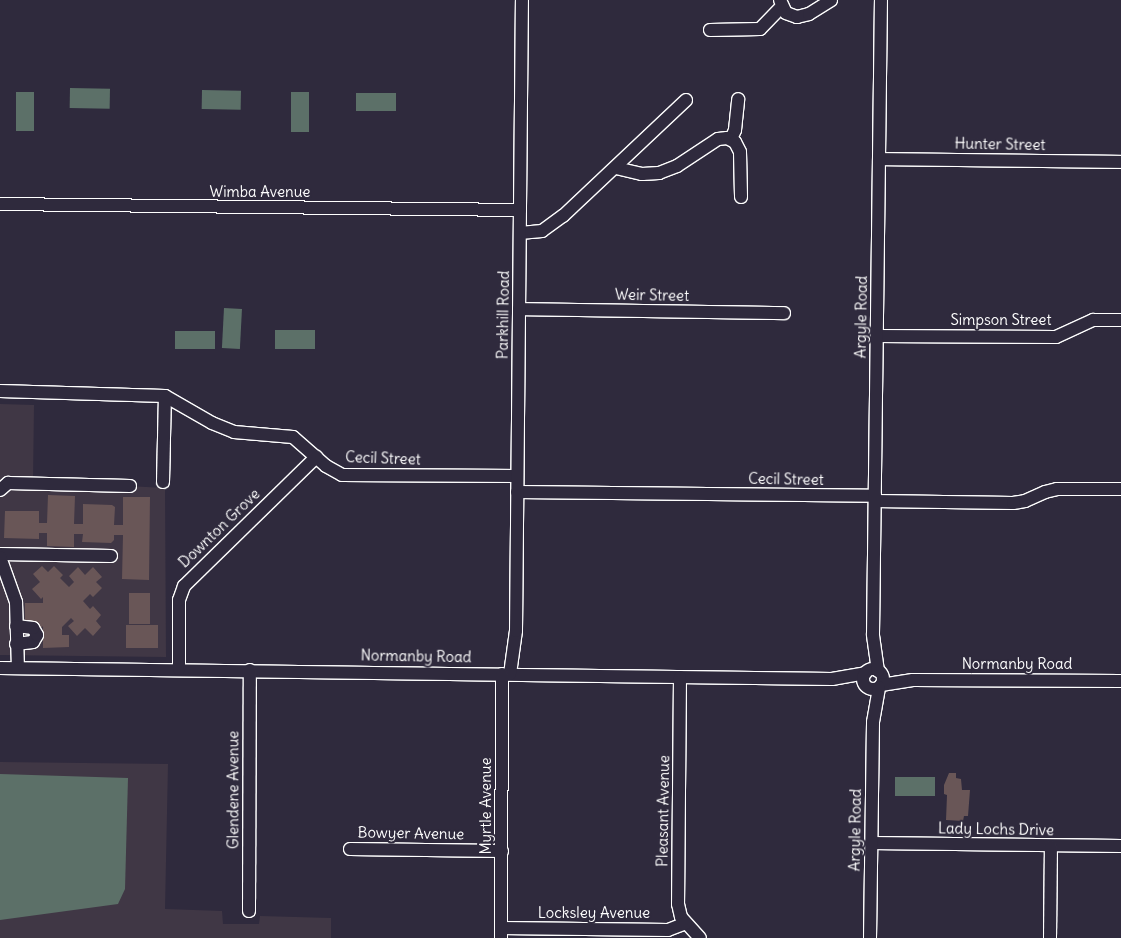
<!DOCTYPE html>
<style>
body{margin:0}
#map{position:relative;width:1121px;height:938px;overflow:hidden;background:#2f2a3d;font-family:Delius,sans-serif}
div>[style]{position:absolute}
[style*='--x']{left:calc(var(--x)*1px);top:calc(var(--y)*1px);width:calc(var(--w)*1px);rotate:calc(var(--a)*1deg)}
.built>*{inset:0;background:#403745}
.green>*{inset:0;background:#5c7068;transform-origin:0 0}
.building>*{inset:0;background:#695657;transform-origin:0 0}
.roads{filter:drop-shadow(1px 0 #fff) drop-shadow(-1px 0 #fff) drop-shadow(0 1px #fff) drop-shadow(0 -1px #fff)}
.minor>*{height:12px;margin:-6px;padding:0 6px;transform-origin:6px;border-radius:6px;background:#2f2a3d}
.minor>.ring{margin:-6px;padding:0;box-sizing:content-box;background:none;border:12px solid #2f2a3d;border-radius:50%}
span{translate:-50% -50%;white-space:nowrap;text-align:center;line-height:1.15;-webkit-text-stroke:4px #2f2a3d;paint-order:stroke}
.street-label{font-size:15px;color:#fff}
</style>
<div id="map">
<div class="built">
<div style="clip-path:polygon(0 404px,34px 405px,33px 481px,165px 488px,166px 657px,0 655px)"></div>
<div style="clip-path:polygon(0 762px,168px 764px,165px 909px,222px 911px,223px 924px,259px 924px,260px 916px,331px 918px,331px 938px,0 938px)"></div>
</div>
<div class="green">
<div style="left:70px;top:88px;width:40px;height:20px;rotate:1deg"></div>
<div style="left:202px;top:90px;width:39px;height:19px;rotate:1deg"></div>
<div style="left:16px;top:92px;width:18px;height:39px"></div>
<div style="left:291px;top:92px;width:18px;height:40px"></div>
<div style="left:356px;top:93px;width:40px;height:18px"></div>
<div style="left:224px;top:308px;width:18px;height:40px;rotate:3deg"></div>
<div style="left:275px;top:330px;width:40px;height:19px"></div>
<div style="left:175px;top:331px;width:40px;height:18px"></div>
<div style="clip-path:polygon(0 774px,128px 778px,125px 889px,118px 904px,0 920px)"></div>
<div style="left:895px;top:777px;width:40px;height:19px"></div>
</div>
<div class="building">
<div style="clip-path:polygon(48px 495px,75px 496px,74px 524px,83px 524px,83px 504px,112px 505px,115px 507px,114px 525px,123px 525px,123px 497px,150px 497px,149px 580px,122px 579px,123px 535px,114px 535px,114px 540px,111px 543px,82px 542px,83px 534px,74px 534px,74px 547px,47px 546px,47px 533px,39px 533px,39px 539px,4px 538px,5px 511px,39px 511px,39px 523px,47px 523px)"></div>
<div style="clip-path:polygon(42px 566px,48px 572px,54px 566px,63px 575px,60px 578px,69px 587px,74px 582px,69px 576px,78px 567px,85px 575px,93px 567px,102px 577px,96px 582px,102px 588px,93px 597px,90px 594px,83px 601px,90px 609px,93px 606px,101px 615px,96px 621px,101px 627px,93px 636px,85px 628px,77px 636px,68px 626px,74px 621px,71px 618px,62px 627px,62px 635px,69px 635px,69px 647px,43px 648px,43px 626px,33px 636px,29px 631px,39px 622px,25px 622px,25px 603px,43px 603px,43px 597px,41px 599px,32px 589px,40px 582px,33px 574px)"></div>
<div style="left:129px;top:593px;width:21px;height:31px"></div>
<div style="left:126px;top:625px;width:32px;height:23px"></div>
<div style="clip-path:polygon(949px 773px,956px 773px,956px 778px,961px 779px,962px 790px,970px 790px,968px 816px,964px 816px,963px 821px,946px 820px,947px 795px,944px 794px,944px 785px)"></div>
</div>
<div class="roads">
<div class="minor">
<div style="--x:780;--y:0;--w:14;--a:65"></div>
<div style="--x:786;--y:13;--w:12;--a:20"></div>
<div style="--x:797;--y:17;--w:12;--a:-14"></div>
<div style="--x:809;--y:14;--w:26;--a:-32"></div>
<div style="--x:710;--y:30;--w:50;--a:-1.1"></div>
<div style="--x:760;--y:29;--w:32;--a:-46"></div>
<div style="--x:731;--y:139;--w:10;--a:-66"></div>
<div style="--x:735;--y:130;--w:31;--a:-84"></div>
<div style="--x:879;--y:159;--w:242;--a:0.7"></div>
<div style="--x:616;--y:168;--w:27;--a:13"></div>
<div style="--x:642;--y:174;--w:17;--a:-3"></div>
<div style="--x:659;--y:173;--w:19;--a:-21"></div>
<div style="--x:677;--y:166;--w:49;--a:-33.4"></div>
<div style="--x:718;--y:139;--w:9;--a:-6"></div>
<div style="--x:727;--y:138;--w:9;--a:27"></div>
<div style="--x:735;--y:142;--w:11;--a:63"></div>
<div style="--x:740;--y:152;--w:45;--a:88.7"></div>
<div style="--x:0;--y:204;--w:520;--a:0.66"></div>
<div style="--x:520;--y:233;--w:22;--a:-5"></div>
<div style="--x:542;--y:231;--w:26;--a:-36"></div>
<div style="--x:563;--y:216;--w:169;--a:-43.3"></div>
<div style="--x:519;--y:309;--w:265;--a:0.9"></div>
<div style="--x:877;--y:336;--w:179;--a:0.3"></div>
<div style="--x:1056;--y:337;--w:41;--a:-24.7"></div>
<div style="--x:1093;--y:320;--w:28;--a:0"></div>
<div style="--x:0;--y:391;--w:165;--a:1.7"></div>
<div style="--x:165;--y:396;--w:54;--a:29.9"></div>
<div style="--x:212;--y:423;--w:24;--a:22"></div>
<div style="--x:234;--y:432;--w:59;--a:4.8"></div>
<div style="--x:293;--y:437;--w:44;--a:41.3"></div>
<div style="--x:326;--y:466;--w:18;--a:29"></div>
<div style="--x:342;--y:475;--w:175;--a:0.3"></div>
<div style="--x:163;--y:482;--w:86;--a:-88.7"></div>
<div style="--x:0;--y:490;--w:11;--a:-41"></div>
<div style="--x:8;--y:483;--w:122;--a:1.4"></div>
<div style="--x:517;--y:492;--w:358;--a:0.6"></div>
<div style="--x:875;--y:501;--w:138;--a:0.8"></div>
<div style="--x:1013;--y:503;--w:12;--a:-9"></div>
<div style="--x:1025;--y:501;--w:22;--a:-24"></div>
<div style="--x:1045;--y:492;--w:12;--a:-14"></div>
<div style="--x:1057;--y:489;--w:64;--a:0"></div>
<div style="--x:0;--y:554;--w:111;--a:1"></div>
<div style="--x:0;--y:557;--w:48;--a:70.4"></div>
<div style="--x:16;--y:602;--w:66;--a:88.3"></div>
<div style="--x:16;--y:644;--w:17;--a:-7"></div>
<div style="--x:33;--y:642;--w:8;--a:-60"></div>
<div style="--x:37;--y:635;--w:8;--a:-120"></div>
<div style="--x:33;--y:628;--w:17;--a:-173"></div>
<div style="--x:0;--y:668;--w:832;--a:0.76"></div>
<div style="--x:832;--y:679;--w:34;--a:-10"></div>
<div class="ring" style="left:863px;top:669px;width:8px;height:8px"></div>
<div style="--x:179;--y:669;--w:69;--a:-90"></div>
<div style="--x:179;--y:600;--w:15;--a:-70"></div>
<div style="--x:184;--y:586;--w:185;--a:-44.3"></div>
<div style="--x:878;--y:671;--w:37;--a:-98"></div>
<div style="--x:873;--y:634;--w:634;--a:-89.28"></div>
<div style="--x:510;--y:674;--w:43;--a:-82.1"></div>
<div style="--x:516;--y:631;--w:631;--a:-89.46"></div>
<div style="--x:680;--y:677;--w:227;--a:90.5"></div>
<div style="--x:678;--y:904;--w:13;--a:77"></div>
<div style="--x:681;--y:917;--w:28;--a:48"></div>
<div style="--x:881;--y:685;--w:32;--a:-9"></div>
<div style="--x:913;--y:680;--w:208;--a:0.3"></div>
<div style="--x:871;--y:843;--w:250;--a:0.7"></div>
<div style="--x:350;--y:849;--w:152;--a:0.8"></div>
<div style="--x:249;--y:911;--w:241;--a:-89.8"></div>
<div style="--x:501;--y:928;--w:167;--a:0.7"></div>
<div style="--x:668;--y:930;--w:19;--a:-21"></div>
<div style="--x:501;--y:938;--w:264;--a:-89.8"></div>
<div style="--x:870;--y:938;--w:216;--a:-89.2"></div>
<div style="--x:873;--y:722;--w:35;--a:-80"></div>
<div style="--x:1050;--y:938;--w:92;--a:-89.4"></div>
</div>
</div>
<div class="street-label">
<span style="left:1000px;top:144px;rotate:1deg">Hunter Street</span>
<span style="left:260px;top:192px">Wimba Avenue</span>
<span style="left:652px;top:295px;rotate:1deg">Weir Street</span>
<span style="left:503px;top:315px;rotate:-89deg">Parkhill Road</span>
<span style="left:861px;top:317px;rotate:-89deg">Argyle Road</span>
<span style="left:1001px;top:320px">Simpson Street</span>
<span style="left:383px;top:458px;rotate:2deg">Cecil Street</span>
<span style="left:786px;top:479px;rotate:1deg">Cecil Street</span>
<span style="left:219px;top:528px;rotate:-44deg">Downton Grove</span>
<span style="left:416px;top:656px;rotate:1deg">Normanby Road</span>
<span style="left:1017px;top:664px">Normanby Road</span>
<span style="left:233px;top:790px;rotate:-90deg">Glendene Avenue</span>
<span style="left:486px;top:806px;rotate:-90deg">Myrtle Avenue</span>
<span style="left:663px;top:811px;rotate:-89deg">Pleasant Avenue</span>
<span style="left:996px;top:829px;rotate:1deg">Lady Lochs Drive</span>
<span style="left:855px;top:830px;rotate:-89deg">Argyle Road</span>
<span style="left:411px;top:833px;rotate:1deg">Bowyer Avenue</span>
<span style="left:594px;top:913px">Locksley Avenue</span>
</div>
</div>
